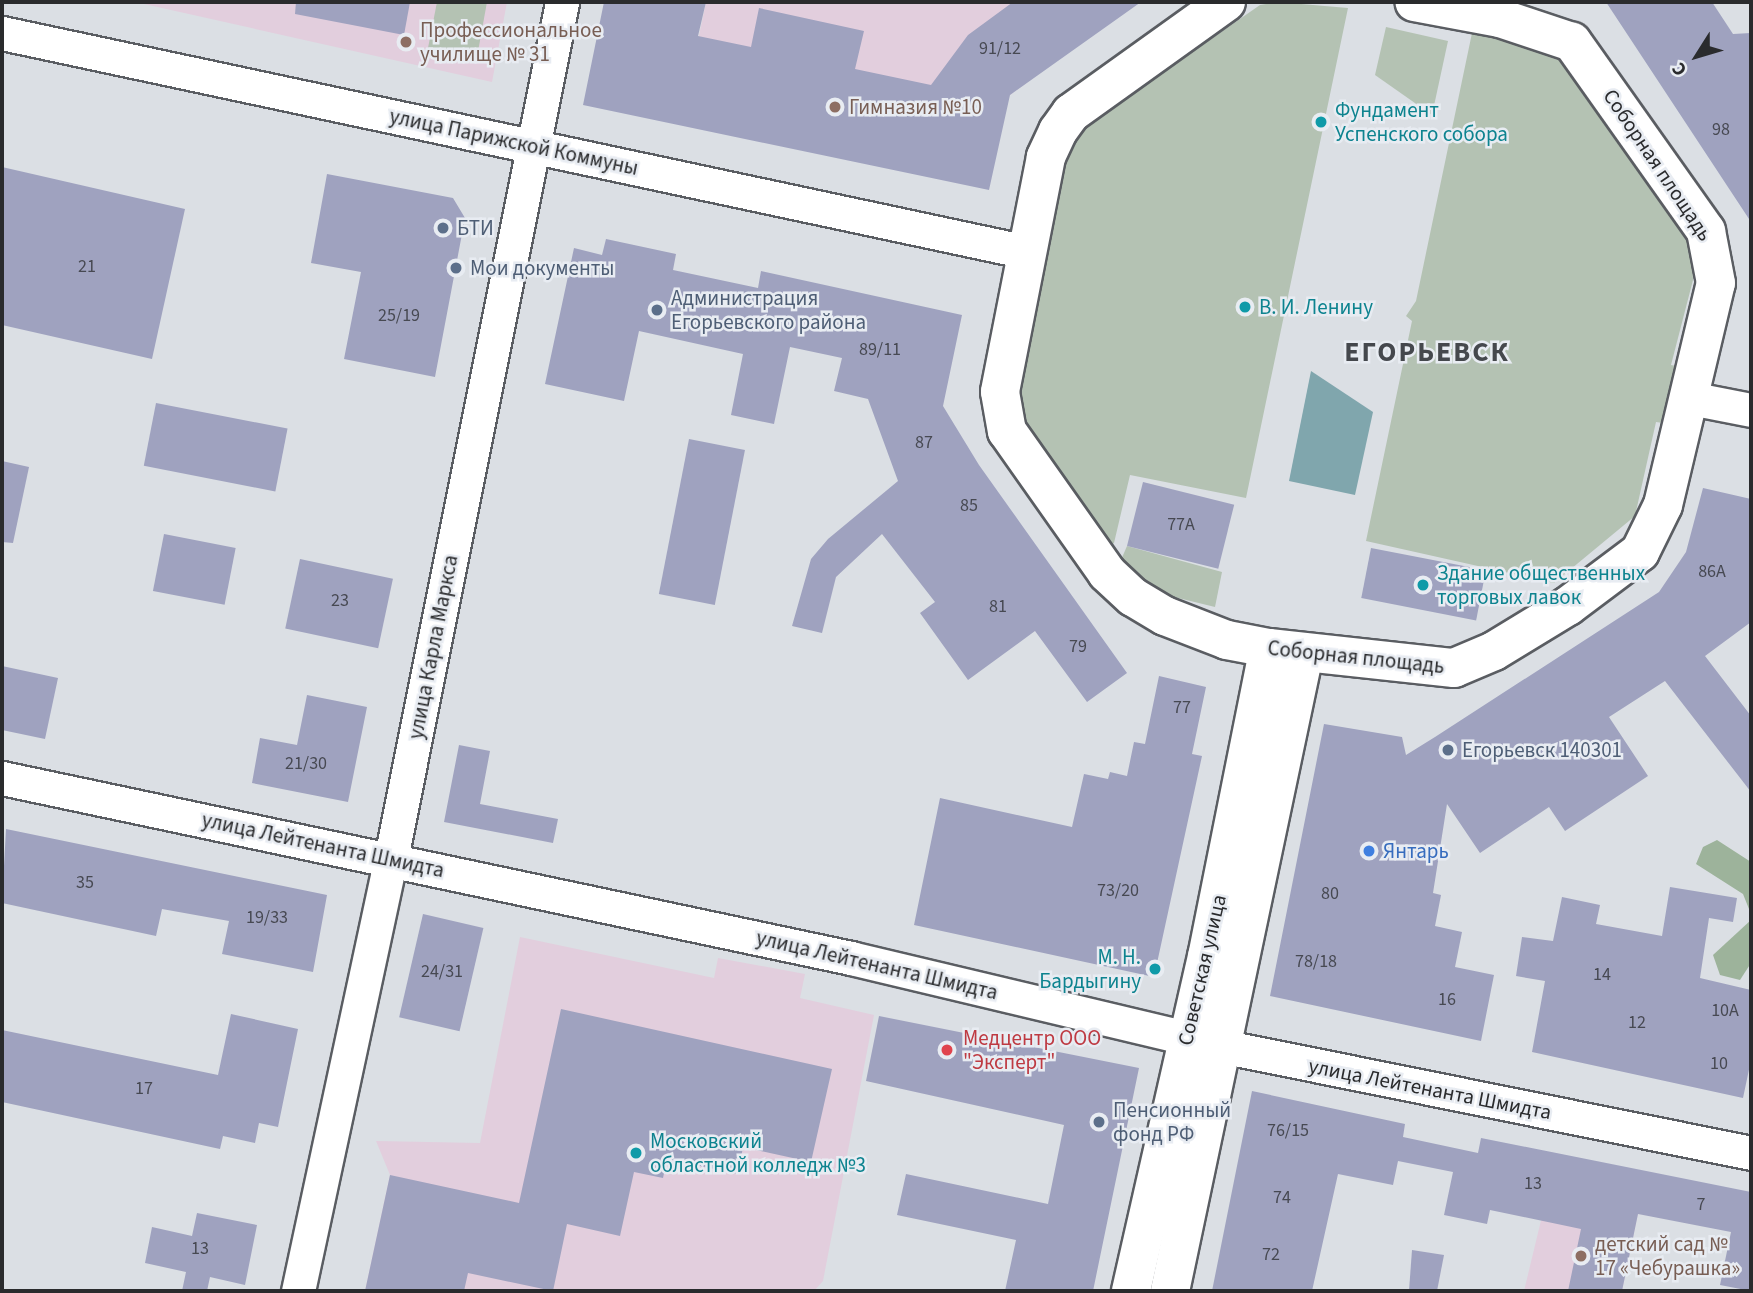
<!DOCTYPE html>
<meta charset="utf-8">
<style>
body{margin:0}
#map{position:relative;width:1753px;height:1293px;overflow:hidden;background:#dbdfe4;font-family:"Source Sans 3",sans-serif}
div>[style]{position:absolute}
[style*='--x']{left:calc(var(--x)*1px);top:calc(var(--y)*1px);width:calc(var(--w)*1px);rotate:calc(var(--a)*1deg)}
.education>*{inset:0;background:#e2cedd}
.green>*{inset:0;background:#b4c2b3}
.forest>*{inset:0;background:#9db39b}
.water>*{inset:0;background:#80a6ad}
.building>*{inset:0;background:#9fa2bf;transform-origin:0 0}
.roads{filter:drop-shadow(2px 0 #5a5d62) drop-shadow(-2px 0 #5a5d62) drop-shadow(0 2px #5a5d62) drop-shadow(0 -2px #5a5d62)}
.minor>*{height:33px;margin:-16.5px;padding:0 16.5px;transform-origin:16.5px;border-radius:16.5px;background:#fff}
.major>*{height:38px;margin:-19px;padding:0 19px;transform-origin:19px;border-radius:19px;background:#fff}
.dots>*{width:19px;height:19px;translate:-50% -50%;box-sizing:border-box;border:4px solid #e8ecf2;border-radius:50%}
span{translate:-50% -50%;white-space:nowrap;text-align:center;line-height:1.15;-webkit-text-stroke:5px #e8ecf2;paint-order:stroke}
.number-label{font-size:18px;color:#474952}
.number-label span{-webkit-text-stroke-width:0}
.education-label{font-size:21px;color:#785e54}
.left{translate:0 -50%;text-align:left}
.culture-label{font-size:21px;color:#0d838f}
.right{translate:-100% -50%;text-align:right}
.street-label{font-size:21px;color:#2a2b2d}
.service-label{font-size:21px;color:#4e5e75}
.shop-label{font-size:21px;color:#366cbe}
.health-label{font-size:21px;color:#be3a42}
.district-label{font-size:28px;color:#45484d;font-weight:700;letter-spacing:2px}
.frame{position:absolute;inset:0;border:4px solid #2a2b2d;pointer-events:none}
.north{position:absolute;left:1662px;top:21px;width:70px;height:70px;-webkit-text-stroke:5px #e8ecf2;paint-order:stroke;rotate:233deg;font-size:19px;font-weight:700;line-height:28px;text-align:center;color:#2a2b2d}
.north::after{content:'';display:block;margin:auto;width:24px;height:32px;background:#2a2b2d;clip-path:polygon(50% 0,100% 100%,50% 72%,0 100%)}
</style>
<div id="map">
<div class="education">
<div style="clip-path:polygon(135px 2px,507px 2px,492px 82px)"></div>
<div style="clip-path:polygon(706px 2px,1009px 2px,1053px 62px,1010px 95px,692px 69px)"></div>
<div style="clip-path:polygon(520px 937px,714px 978px,718px 958px,805px 974px,800px 998px,874px 1015px,823px 1281px,814px 1291px,365px 1291px,390px 1175px,376px 1141px,480px 1143px)"></div>
<div style="clip-path:polygon(1557px 1154px,1646px 1174px,1622px 1291px,1524px 1291px)"></div>
</div>
<div class="green">
<div style="clip-path:polygon(437px 2px,487px 2px,477px 57px,428px 48px)"></div>
<div style="clip-path:polygon(1278px 2px,1348px 8px,1246px 498px,1130px 475px,1114px 543px,1107px 548px,1018px 422px,1013px 393px,1056px 168px,1076px 133px,1260px 5px)"></div>
<div style="clip-path:polygon(1386px 27px,1448px 41px,1432px 115px,1375px 75px)"></div>
<div style="clip-path:polygon(1472px 33px,1554px 51px,1578px 71px,1692px 243px,1693px 280px,1671px 365px,1676px 366px,1663px 423px,1656px 422px,1635px 516px,1554px 583px,1366px 541px,1412px 321px,1406px 316px,1416px 301px)"></div>
<div style="clip-path:polygon(1127px 546px,1222px 572px,1215px 607px,1166px 595px,1136px 577px,1121px 560px)"></div>
</div>
<div class="forest">
<div style="clip-path:polygon(1717px 840px,1751px 862px,1751px 914px,1743px 894px,1696px 864px,1703px 847px)"></div>
<div style="clip-path:polygon(1751px 920px,1751px 963px,1740px 980px,1720px 975px,1713px 955px)"></div>
</div>
<div class="water">
<div style="clip-path:polygon(1311px 371px,1373px 412px,1355px 495px,1289px 481px)"></div>
</div>
<div class="building">
<div style="clip-path:polygon(296px 2px,410px 2px,404px 35px,295px 14px)"></div>
<div style="clip-path:polygon(604px 2px,706px 2px,698px 36px,751px 47px,759px 8px,864px 31px,855px 69px,931px 85px,968px 35px,1013px 2px,1141px 2px,1010px 95px,989px 190px,583px 105px)"></div>
<div style="clip-path:polygon(1606px 2px,1712px 2px,1733px 34px,1751px 33px,1751px 222px)"></div>
<div style="clip-path:polygon(2px 167px,185px 209px,152px 359px,2px 325px)"></div>
<div style="clip-path:polygon(327px 174px,453px 198px,465px 218px,435px 377px,344px 359px,361px 272px,311px 263px)"></div>
<div style="clip-path:polygon(606px 239px,676px 254px,673px 270px,758px 288px,761px 271px,962px 315px,943px 406px,979px 465px,1127px 673px,1087px 702px,1035px 631px,968px 680px,920px 613px,935px 602px,882px 534px,836px 577px,822px 633px,792px 626px,811px 559px,828px 539px,898px 481px,868px 399px,834px 391px,842px 358px,790px 347px,774px 424px,731px 415px,743px 354px,639px 331px,624px 401px,545px 384px,574px 248px,602px 255px)"></div>
<div style="left:156px;top:403px;width:134px;height:64px;rotate:11deg"></div>
<div style="left:689px;top:439px;width:57px;height:158px;rotate:11deg"></div>
<div style="clip-path:polygon(2px 461px,29px 467px,13px 543px,2px 542px)"></div>
<div style="left:1143px;top:482px;width:94px;height:66px;rotate:14deg"></div>
<div style="clip-path:polygon(1703px 488px,1751px 499px,1751px 622px,1705px 656px,1751px 716px,1751px 792px,1665px 681px,1609px 717px,1648px 776px,1565px 831px,1549px 807px,1480px 853px,1447px 804px,1433px 893px,1441px 895px,1435px 926px,1462px 932px,1455px 967px,1494px 975px,1481px 1041px,1270px 996px,1324px 724px,1402px 737px,1406px 755px,1435px 737px,1659px 592px,1686px 552px)"></div>
<div style="left:164px;top:534px;width:73px;height:58px;rotate:11deg"></div>
<div style="left:1371px;top:548px;width:117px;height:51px;rotate:11deg"></div>
<div style="left:300px;top:559px;width:95px;height:71px;rotate:12deg"></div>
<div style="clip-path:polygon(2px 666px,58px 678px,45px 739px,2px 730px)"></div>
<div style="clip-path:polygon(1159px 676px,1206px 687px,1192px 754px,1202px 756px,1154px 977px,914px 925px,940px 798px,1072px 827px,1084px 774px,1108px 779px,1110px 772px,1127px 776px,1134px 742px,1145px 744px)"></div>
<div style="clip-path:polygon(307px 695px,367px 707px,348px 802px,252px 783px,260px 738px,297px 745px)"></div>
<div style="clip-path:polygon(459px 745px,490px 751px,480px 804px,558px 819px,553px 843px,444px 822px)"></div>
<div style="clip-path:polygon(6px 829px,327px 895px,313px 972px,222px 954px,229px 921px,162px 909px,156px 936px,2px 903px)"></div>
<div style="clip-path:polygon(1670px 887px,1737px 898px,1733px 922px,1709px 918px,1700px 978px,1751px 990px,1751px 1060px,1743px 1098px,1532px 1052px,1545px 981px,1516px 976px,1522px 937px,1553px 941px,1562px 897px,1600px 905px,1596px 924px,1662px 936px)"></div>
<div style="left:423px;top:914px;width:62px;height:106px;rotate:13deg"></div>
<div style="clip-path:polygon(561px 1009px,832px 1069px,811px 1162px,743px 1147px,738px 1174px,667px 1159px,663px 1178px,634px 1172px,620px 1236px,567px 1224px,553px 1291px,468px 1273px,464px 1291px,365px 1291px,390px 1175px,519px 1203px)"></div>
<div style="clip-path:polygon(231px 1014px,298px 1029px,278px 1127px,259px 1123px,255px 1143px,223px 1136px,220px 1149px,2px 1102px,2px 1030px,218px 1075px)"></div>
<div style="clip-path:polygon(879px 1016px,1139px 1068px,1093px 1291px,1005px 1291px,1016px 1240px,897px 1215px,906px 1174px,1048px 1204px,1064px 1125px,866px 1081px)"></div>
<div style="clip-path:polygon(1252px 1091px,1405px 1124px,1403px 1137px,1478px 1153px,1481px 1138px,1751px 1192px,1751px 1291px,1720px 1285px,1731px 1232px,1638px 1214px,1622px 1291px,1568px 1291px,1581px 1229px,1490px 1210px,1487px 1224px,1444px 1215px,1453px 1172px,1398px 1161px,1393px 1185px,1338px 1174px,1312px 1291px,1212px 1291px)"></div>
<div style="clip-path:polygon(197px 1213px,257px 1225px,245px 1285px,210px 1277px,207px 1291px,182px 1291px,186px 1272px,145px 1263px,152px 1227px,192px 1236px)"></div>
<div style="clip-path:polygon(1412px 1250px,1444px 1255px,1437px 1291px,1409px 1291px)"></div>
</div>
<div class="roads">
<div class="minor">
<div style="--x:2;--y:33;--w:1048;--a:12.06"></div>
<div style="--x:1690;--y:398;--w:62;--a:11.1"></div>
<div style="--x:2;--y:778;--w:868;--a:11.97"></div>
<div style="--x:851;--y:958;--w:380;--a:13.4"></div>
<div style="--x:1221;--y:1046;--w:541;--a:11.41"></div>
<div style="--x:298;--y:1291;--w:443;--a:-77.9"></div>
<div style="--x:391;--y:858;--w:873;--a:-78.7"></div>
</div>
<div class="major">
<div style="--x:1226;--y:2;--w:191;--a:144.4"></div>
<div style="--x:1071;--y:113;--w:22;--a:126"></div>
<div style="--x:1058;--y:131;--w:29;--a:115"></div>
<div style="--x:1046;--y:157;--w:239;--a:101.1"></div>
<div style="--x:1000;--y:392;--w:40;--a:80"></div>
<div style="--x:1007;--y:431;--w:174;--a:54.8"></div>
<div style="--x:1107;--y:573;--w:35;--a:43"></div>
<div style="--x:1133;--y:597;--w:37;--a:31"></div>
<div style="--x:1165;--y:616;--w:66;--a:21.2"></div>
<div style="--x:1227;--y:640;--w:43;--a:10.8"></div>
<div style="--x:1269;--y:648;--w:186;--a:6.2"></div>
<div style="--x:1454;--y:668;--w:43;--a:-23"></div>
<div style="--x:1494;--y:651;--w:87;--a:-31.3"></div>
<div style="--x:1568;--y:606;--w:90;--a:-36.9"></div>
<div style="--x:1640;--y:552;--w:52;--a:-63.9"></div>
<div style="--x:1663;--y:505;--w:228;--a:-76.6"></div>
<div style="--x:1716;--y:283;--w:53;--a:-100.9"></div>
<div style="--x:1706;--y:231;--w:232;--a:-125.3"></div>
<div style="--x:1572;--y:42;--w:76;--a:-161.6"></div>
<div style="--x:1500;--y:18;--w:87;--a:-169.5"></div>
<div style="--x:1131;--y:1291;--w:343;--a:-77.2"></div>
<div style="--x:1207;--y:957;--w:315;--a:-78.7"></div>
<div style="--x:1170;--y:1291;--w:651;--a:-78.12"></div>
</div>
</div>
<div class="dots">
<div style="left:406px;top:42px;background:#8d6e63"></div>
<div style="left:835px;top:107px;background:#8d6e63"></div>
<div style="left:1321px;top:122px;background:#0f9aa8"></div>
<div style="left:443px;top:228px;background:#5c6f8a"></div>
<div style="left:456px;top:268px;background:#5c6f8a"></div>
<div style="left:1245px;top:307px;background:#0f9aa8"></div>
<div style="left:657px;top:310px;background:#5c6f8a"></div>
<div style="left:1423px;top:585px;background:#0f9aa8"></div>
<div style="left:1448px;top:750px;background:#5c6f8a"></div>
<div style="left:1369px;top:851px;background:#3f7fe0"></div>
<div style="left:1155px;top:969px;background:#0f9aa8"></div>
<div style="left:947px;top:1050px;background:#e0444e"></div>
<div style="left:1099px;top:1122px;background:#5c6f8a"></div>
<div style="left:636px;top:1153px;background:#0f9aa8"></div>
<div style="left:1581px;top:1256px;background:#8d6e63"></div>
</div>
<div class="number-label">
<span style="left:1000px;top:49px">91/12</span>
<span style="left:1721px;top:130px">98</span>
<span style="left:87px;top:267px">21</span>
<span style="left:399px;top:316px">25/19</span>
<span style="left:880px;top:350px">89/11</span>
<span style="left:924px;top:443px">87</span>
<span style="left:969px;top:506px">85</span>
<span style="left:1181px;top:525px">77А</span>
<span style="left:1712px;top:572px">86А</span>
<span style="left:340px;top:601px">23</span>
<span style="left:998px;top:607px">81</span>
<span style="left:1078px;top:647px">79</span>
<span style="left:1182px;top:708px">77</span>
<span style="left:306px;top:764px">21/30</span>
<span style="left:85px;top:883px">35</span>
<span style="left:1118px;top:891px">73/20</span>
<span style="left:1330px;top:894px">80</span>
<span style="left:267px;top:918px">19/33</span>
<span style="left:1316px;top:962px">78/18</span>
<span style="left:442px;top:972px">24/31</span>
<span style="left:1602px;top:975px">14</span>
<span style="left:1447px;top:1000px">16</span>
<span style="left:1725px;top:1011px">10А</span>
<span style="left:1637px;top:1023px">12</span>
<span style="left:1719px;top:1064px">10</span>
<span style="left:144px;top:1089px">17</span>
<span style="left:1288px;top:1131px">76/15</span>
<span style="left:1533px;top:1184px">13</span>
<span style="left:1282px;top:1198px">74</span>
<span style="left:1701px;top:1205px">7</span>
<span style="left:200px;top:1249px">13</span>
<span style="left:1271px;top:1255px">72</span>
</div>
<div class="education-label">
<span class="left" style="left:420px;top:42px">Профессиональное<br>училище № 31</span>
<span class="left" style="left:849px;top:107px">Гимназия №10</span>
<span class="left" style="left:1595px;top:1256px">детский сад №<br>17 «Чебурашка»</span>
</div>
<div class="culture-label">
<span class="left" style="left:1335px;top:122px">Фундамент<br>Успенского собора</span>
<span class="left" style="left:1259px;top:307px">В. И. Ленину</span>
<span class="left" style="left:1437px;top:585px">Здание общественных<br>торговых лавок</span>
<span class="right" style="left:1141px;top:969px">М. Н.<br>Бардыгину</span>
<span class="left" style="left:650px;top:1153px">Московский<br>областной колледж №3</span>
</div>
<div class="street-label">
<span style="left:514px;top:142px;rotate:12deg">улица Парижской Коммуны</span>
<span style="left:1658px;top:165px;rotate:56deg">Соборная площадь</span>
<span style="left:433px;top:647px;rotate:-79deg">улица Карла Маркса</span>
<span style="left:1356px;top:657px;rotate:6deg">Соборная площадь</span>
<span style="left:323px;top:845px;rotate:12deg">улица Лейтенанта Шмидта</span>
<span style="left:877px;top:965px;rotate:13deg">улица Лейтенанта Шмидта</span>
<span style="left:1202px;top:970px;rotate:-77deg">Советская улица</span>
<span style="left:1430px;top:1089px;rotate:11deg">улица Лейтенанта Шмидта</span>
</div>
<div class="service-label">
<span class="left" style="left:457px;top:228px">БТИ</span>
<span class="left" style="left:470px;top:268px">Мои документы</span>
<span class="left" style="left:671px;top:310px">Администрация<br>Егорьевского района</span>
<span class="left" style="left:1462px;top:750px">Егорьевск 140301</span>
<span class="left" style="left:1113px;top:1122px">Пенсионный<br>фонд РФ</span>
</div>
<div class="shop-label">
<span class="left" style="left:1383px;top:851px">Янтарь</span>
</div>
<div class="health-label">
<span class="left" style="left:963px;top:1050px">Медцентр ООО<br>"Эксперт"</span>
</div>
<div class="district-label">
<span style="left:1427px;top:352px">ЕГОРЬЕВСК</span>
</div>
<div class="frame"></div>
<div class="north">С</div>
</div>
